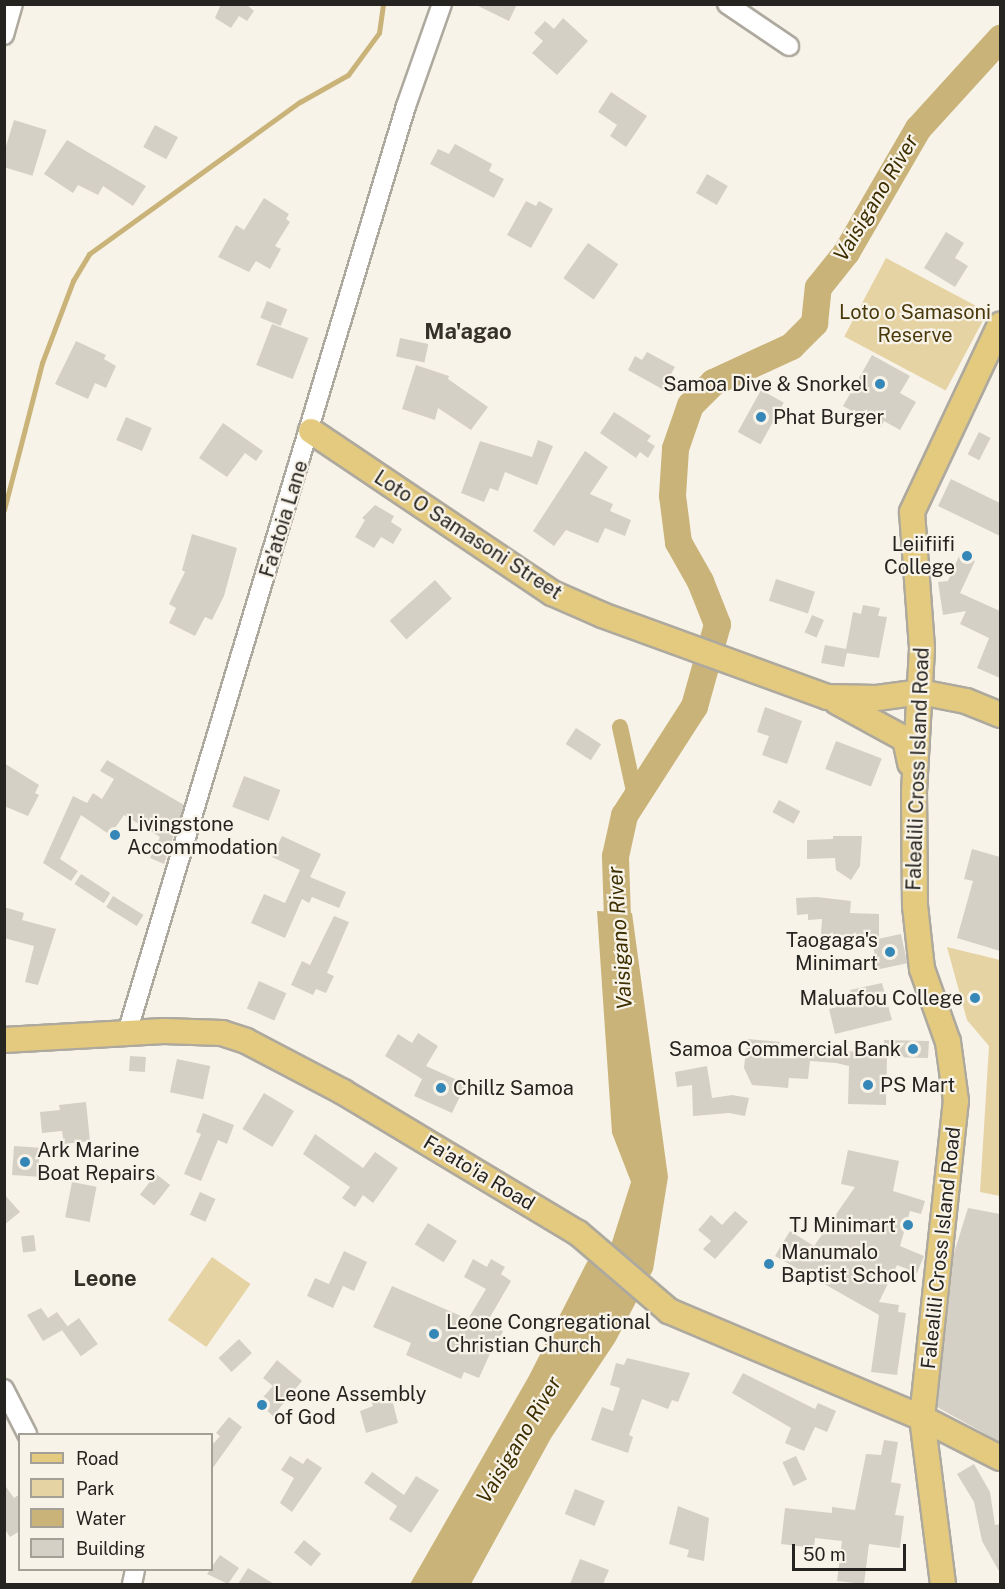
<!DOCTYPE html>
<style>
body{margin:0}
#map{position:relative;width:1005px;height:1589px;overflow:hidden;background:#f8f3e8;font-family:"Public Sans",sans-serif}
div>[style]{position:absolute}
[style*='--x']{left:calc(var(--x)*1px);top:calc(var(--y)*1px);width:calc(var(--w)*1px);rotate:calc(var(--a)*1deg)}
.green>*{inset:0;background:#e6d3a4;transform-origin:0 0}
.water>*{inset:0;background:#c9b379}
.stream>*{height:4.5px;margin:-2.25px;padding:0 2.25px;transform-origin:2.25px;border-radius:2.25px;background:#c9b379}
.canal>*{height:16px;margin:-8px;padding:0 8px;transform-origin:8px;border-radius:8px;background:#c9b379}
.river>*{height:27px;margin:-13.5px;padding:0 13.5px;transform-origin:13.5px;border-radius:13.5px;background:#c9b379}
.building>*{inset:0;background:#d5d0c5;transform-origin:0 0}
.roads{filter:drop-shadow(2px 0 #aea99e) drop-shadow(-2px 0 #aea99e) drop-shadow(0 2px #aea99e) drop-shadow(0 -2px #aea99e)}
.minor>*{height:18px;margin:-9px;padding:0 9px;transform-origin:9px;border-radius:9px;background:#fff}
.major>*{height:24px;margin:-12px;padding:0 12px;transform-origin:12px;border-radius:12px;background:#e3ca7f}
.dots>*{width:16px;height:16px;translate:-50% -50%;box-sizing:border-box;border:3px solid #f8f3e8;border-radius:50%}
span{translate:-50% -50%;white-space:nowrap;text-align:center;line-height:1.15;-webkit-text-stroke:4.5px #f8f3e8;paint-order:stroke}
.park-label{font-size:20px;color:#49390a}
.poi-label{font-size:20px;color:#262420}
.right{translate:-100% -50%;text-align:right}
.left{translate:0 -50%;text-align:left}
.street-label{font-size:20px;color:#262420}
.water-label{font-size:21px;color:#3d2e00;font-style:italic}
.quarter-label{font-size:22px;color:#353129;font-weight:700}
.frame{position:absolute;inset:0;border:6px solid #262420;pointer-events:none}
.legend{position:absolute;left:18px;top:1433px;width:195px;height:138px;box-sizing:border-box;background:#f8f3e8;border:2px solid #a4a098;margin:0;padding:8px 10px;list-style:none;font-size:18px;color:#262420}
.legend li{display:flex;align-items:center;gap:12px;height:30px}
.legend b{width:30px;border:2px solid #a4a098}
.scale{position:absolute;left:792px;top:1544px;width:114px;height:27px;box-sizing:border-box;border:3px solid #262420;border-top:0;padding-left:8px;font-size:18px;line-height:21px;white-space:nowrap;color:#262420;-webkit-text-stroke:4px #f8f3e8;paint-order:stroke}
</style>
<div id="map">
<div class="green">
<div style="left:886px;top:258px;width:115px;height:89px;rotate:28deg"></div>
<div style="clip-path:polygon(947px 947px,1000px 960px,1000px 1196px,980px 1192px,989px 1046px,967px 1020px)"></div>
<div style="left:212px;top:1257px;width:47px;height:77px;rotate:35deg"></div>
</div>
<div class="water">
<div style="clip-path:polygon(597px 911px,632px 913px,668px 1177px,653px 1270px,615px 1342px,551px 1438px,471px 1584px,410px 1584px,529px 1376px,587px 1262px,612px 1242px,631px 1182px,612px 1133px)"></div>
</div>
<div class="stream">
<div style="--x:4;--y:510;--w:152;--a:-75.5"></div>
<div style="--x:42;--y:363;--w:88;--a:-69.3"></div>
<div style="--x:73;--y:281;--w:31;--a:-59"></div>
<div style="--x:89;--y:254;--w:260;--a:-35.8"></div>
<div style="--x:300;--y:102;--w:55;--a:-29.4"></div>
<div style="--x:348;--y:75;--w:52;--a:-53.6"></div>
<div style="--x:379;--y:33;--w:29;--a:-82"></div>
</div>
<div class="canal">
<div style="--x:620;--y:727;--w:71;--a:77.7"></div>
</div>
<div class="river">
<div style="--x:618;--y:948;--w:92;--a:-91.9"></div>
<div style="--x:615;--y:856;--w:42;--a:-77.6"></div>
<div style="--x:624;--y:815;--w:130;--a:-57.3"></div>
<div style="--x:694;--y:706;--w:85;--a:-74.3"></div>
<div style="--x:717;--y:624;--w:46;--a:-111.6"></div>
<div style="--x:700;--y:581;--w:45;--a:-119.4"></div>
<div style="--x:678;--y:542;--w:47;--a:-97.3"></div>
<div style="--x:672;--y:495;--w:47;--a:-86.3"></div>
<div style="--x:675;--y:448;--w:46;--a:-70.8"></div>
<div style="--x:690;--y:405;--w:33;--a:-45"></div>
<div style="--x:713;--y:382;--w:86;--a:-24.8"></div>
<div style="--x:791;--y:346;--w:33;--a:-45"></div>
<div style="--x:814;--y:323;--w:36;--a:-84"></div>
<div style="--x:818;--y:287;--w:45;--a:-51.3"></div>
<div style="--x:846;--y:252;--w:143;--a:-59.9"></div>
<div style="--x:918;--y:128;--w:122;--a:-47.7"></div>
</div>
<div class="building">
<div style="clip-path:polygon(221px 4px,246px 4px,254px 11px,247px 21px,239px 16px,231px 28px,215px 18px)"></div>
<div style="clip-path:polygon(474px 4px,517px 4px,509px 21px)"></div>
<div style="clip-path:polygon(563px 18px,588px 41px,557px 75px,532px 53px,543px 41px,534px 33px,545px 21px,554px 29px)"></div>
<div style="clip-path:polygon(611px 92px,647px 116px,626px 147px,610px 136px,617px 125px,598px 112px)"></div>
<div style="left:14px;top:120px;width:34px;height:48px;rotate:17deg"></div>
<div style="left:155px;top:125px;width:26px;height:25px;rotate:28deg"></div>
<div style="clip-path:polygon(67px 140px,146px 186px,133px 206px,103px 186px,98px 195px,78px 185px,73px 193px,44px 174px)"></div>
<div style="clip-path:polygon(455px 144px,492px 164px,489px 171px,504px 179px,494px 198px,430px 164px,438px 149px,449px 154px)"></div>
<div style="left:707px;top:174px;width:24px;height:22px;rotate:30deg"></div>
<div style="clip-path:polygon(264px 198px,289px 214px,286px 219px,290px 222px,275px 246px,281px 249px,270px 269px,256px 261px,249px 272px,218px 257px,236px 225px,244px 230px)"></div>
<div style="clip-path:polygon(526px 201px,536px 206px,539px 201px,553px 209px,531px 248px,507px 235px)"></div>
<div style="clip-path:polygon(946px 232px,964px 243px,955px 258px,968px 266px,955px 287px,924px 268px)"></div>
<div style="left:588px;top:243px;width:37px;height:43px;rotate:35deg"></div>
<div style="left:267px;top:301px;width:22px;height:18px;rotate:22deg"></div>
<div style="left:272px;top:324px;width:39px;height:44px;rotate:21deg"></div>
<div style="left:400px;top:338px;width:29px;height:19px;rotate:12deg"></div>
<div style="clip-path:polygon(76px 341px,106px 355px,104px 359px,116px 366px,106px 388px,95px 383px,88px 399px,55px 384px)"></div>
<div style="clip-path:polygon(647px 352px,675px 367px,671px 374px,679px 379px,671px 394px,628px 370px,635px 356px,642px 360px)"></div>
<div style="clip-path:polygon(872px 355px,910px 376px,900px 393px,916px 402px,900px 430px,884px 421px,881px 427px,843px 406px)"></div>
<div style="clip-path:polygon(416px 365px,449px 376px,448px 379px,488px 407px,471px 430px,438px 408px,435px 420px,402px 409px)"></div>
<div style="left:761px;top:390px;width:26px;height:48px;rotate:29deg"></div>
<div style="clip-path:polygon(614px 412px,651px 436px,647px 441px,655px 446px,648px 458px,640px 452px,636px 458px,600px 433px)"></div>
<div style="left:126px;top:417px;width:28px;height:25px;rotate:23deg"></div>
<div style="clip-path:polygon(223px 423px,263px 451px,256px 461px,245px 453px,227px 477px,199px 458px)"></div>
<div style="left:979px;top:432px;width:13px;height:25px;rotate:27deg"></div>
<div style="clip-path:polygon(538px 440px,553px 446px,537px 485px,505px 472px,498px 491px,490px 488px,484px 502px,461px 493px,480px 441px,532px 457px)"></div>
<div style="clip-path:polygon(585px 451px,608px 467px,590px 494px,613px 504px,610px 511px,631px 520px,625px 536px,605px 528px,598px 543px,566px 530px,554px 546px,533px 531px)"></div>
<div style="clip-path:polygon(951px 479px,1000px 503px,1000px 536px,938px 506px)"></div>
<div style="clip-path:polygon(375px 505px,394px 516px,391px 522px,402px 529px,393px 544px,381px 537px,374px 548px,355px 537px,365px 520px,362px 518px)"></div>
<div style="clip-path:polygon(192px 534px,237px 548px,224px 596px,212px 620px,205px 617px,195px 636px,169px 623px,176px 608px,169px 604px,185px 572px,182px 570px)"></div>
<div style="clip-path:polygon(960px 554px,975px 561px,960px 593px,1000px 611px,1000px 678px,977px 668px,989px 638px,960px 624px,966px 611px,943px 615px,938px 582px,948px 581px)"></div>
<div style="left:776px;top:579px;width:41px;height:23px;rotate:18deg"></div>
<div style="left:435px;top:580px;width:25px;height:61px;rotate:48deg"></div>
<div style="clip-path:polygon(863px 605px,880px 608px,878px 616px,887px 617px,879px 658px,847px 653px,844px 667px,821px 663px,825px 645px,846px 649px,853px 612px,861px 614px)"></div>
<div style="left:812px;top:615px;width:13px;height:19px;rotate:23deg"></div>
<div style="clip-path:polygon(765px 707px,802px 721px,787px 764px,762px 755px,769px 736px,757px 732px)"></div>
<div style="left:576px;top:728px;width:30px;height:19px;rotate:33deg"></div>
<div style="left:836px;top:741px;width:49px;height:30px;rotate:21deg"></div>
<div style="clip-path:polygon(107px 760px,184px 805px,164px 864px,150px 858px,160px 837px,124px 815px,110px 835px,81px 815px,60px 859px,78px 871px,71px 881px,43px 863px,73px 796px,87px 803px,93px 793px,102px 799px,114px 779px,100px 771px)"></div>
<div style="clip-path:polygon(4px 763px,39px 785px,35px 793px,39px 795px,28px 816px,4px 806px)"></div>
<div style="left:244px;top:776px;width:39px;height:33px;rotate:21deg"></div>
<div style="left:779px;top:800px;width:24px;height:14px;rotate:28deg"></div>
<div style="clip-path:polygon(282px 836px,321px 854px,310px 877px,346px 892px,339px 908px,312px 897px,309px 903px,302px 899px,285px 938px,251px 923px,264px 894px,285px 903px,300px 870px,272px 857px)"></div>
<div style="clip-path:polygon(833px 836px,862px 836px,860px 866px,851px 880px,836px 870px,835px 858px,807px 859px,807px 840px,833px 839px)"></div>
<div style="clip-path:polygon(972px 849px,1000px 857px,1000px 951px,957px 938px,973px 881px,964px 879px)"></div>
<div style="left:81px;top:874px;width:35px;height:12px;rotate:33deg"></div>
<div style="left:113px;top:896px;width:36px;height:13px;rotate:32deg"></div>
<div style="clip-path:polygon(817px 897px,851px 901px,850px 913px,879px 914px,879px 937px,821px 934px,822px 919px,808px 920px,808px 914px,797px 915px,796px 898px)"></div>
<div style="clip-path:polygon(4px 907px,24px 913px,22px 920px,56px 929px,38px 985px,25px 982px,34px 946px,4px 938px)"></div>
<div style="clip-path:polygon(334px 916px,349px 922px,327px 973px,334px 976px,326px 993px,316px 989px,313px 995px,291px 985px,302px 961px,310px 965px)"></div>
<div style="left:901px;top:934px;width:30px;height:30px;rotate:78deg"></div>
<div style="left:259px;top:981px;width:30px;height:30px;rotate:24deg"></div>
<div style="clip-path:polygon(882px 983px,892px 1020px,835px 1034px,829px 1009px,853px 1003px,850px 990px)"></div>
<div style="clip-path:polygon(418px 1033px,438px 1046px,426px 1066px,466px 1084px,452px 1113px,414px 1096px,422px 1079px,385px 1056px,398px 1034px,412px 1043px)"></div>
<div style="clip-path:polygon(747px 1039px,780px 1042px,781px 1050px,884px 1052px,884px 1040px,929px 1041px,928px 1058px,887px 1057px,886px 1105px,848px 1104px,849px 1066px,836px 1063px,810px 1061px,808px 1079px,789px 1078px,788px 1088px,752px 1085px,744px 1068px)"></div>
<div style="left:130px;top:1056px;width:16px;height:15px;rotate:4deg"></div>
<div style="left:177px;top:1059px;width:34px;height:34px;rotate:12deg"></div>
<div style="clip-path:polygon(707px 1066px,712px 1098px,732px 1095px,749px 1098px,745px 1116px,729px 1113px,693px 1116px,692px 1085px,677px 1087px,675px 1072px)"></div>
<div style="left:264px;top:1093px;width:35px;height:42px;rotate:31deg"></div>
<div style="clip-path:polygon(86px 1102px,90px 1141px,64px 1144px,62px 1131px,42px 1133px,40px 1112px,60px 1110px,59px 1105px)"></div>
<div style="clip-path:polygon(203px 1113px,234px 1125px,227px 1144px,218px 1140px,201px 1181px,184px 1174px,201px 1134px,196px 1132px)"></div>
<div style="clip-path:polygon(315px 1134px,363px 1168px,375px 1152px,398px 1168px,373px 1203px,363px 1195px,355px 1207px,342px 1198px,350px 1187px,303px 1154px)"></div>
<div style="left:14px;top:1146px;width:26px;height:29px;rotate:4deg"></div>
<div style="clip-path:polygon(848px 1150px,899px 1161px,893px 1191px,925px 1201px,921px 1214px,910px 1211px,900px 1246px,924px 1256px,917px 1273px,897px 1265px,879px 1302px,899px 1305px,898px 1312px,906px 1313px,897px 1375px,871px 1372px,879px 1315px,775px 1256px,790px 1231px,814px 1246px,855px 1187px,841px 1184px)"></div>
<div style="left:156px;top:1174px;width:18px;height:26px;rotate:38deg"></div>
<div style="left:72px;top:1182px;width:25px;height:36px;rotate:11deg"></div>
<div style="left:200px;top:1192px;width:17px;height:25px;rotate:24deg"></div>
<div style="clip-path:polygon(4px 1194px,20px 1212px,4px 1225px)"></div>
<div style="clip-path:polygon(968px 1208px,1000px 1214px,1000px 1442px,937px 1407px,954px 1253px)"></div>
<div style="clip-path:polygon(735px 1211px,748px 1222px,715px 1259px,703px 1249px,711px 1241px,698px 1230px,711px 1215px,722px 1225px)"></div>
<div style="left:428px;top:1223px;width:34px;height:25px;rotate:32deg"></div>
<div style="left:34px;top:1235px;width:16px;height:13px;rotate:83deg"></div>
<div style="clip-path:polygon(344px 1251px,367px 1262px,354px 1291px,343px 1286px,333px 1308px,307px 1296px,315px 1278px,329px 1284px)"></div>
<div style="clip-path:polygon(473px 1259px,487px 1267px,491px 1259px,505px 1267px,501px 1274px,511px 1281px,486px 1324px,503px 1331px,496px 1348px,493px 1347px,479px 1378px,464px 1372px,461px 1379px,406px 1355px,411px 1343px,373px 1327px,392px 1286px,468px 1319px,486px 1289px,464px 1277px)"></div>
<div style="clip-path:polygon(41px 1308px,48px 1318px,57px 1312px,68px 1327px,43px 1341px,27px 1315px)"></div>
<div style="left:79px;top:1318px;width:32px;height:21px;rotate:54deg"></div>
<div style="left:239px;top:1339px;width:19px;height:28px;rotate:47deg"></div>
<div style="clip-path:polygon(627px 1358px,690px 1373px,678px 1402px,672px 1400px,668px 1409px,642px 1399px,629px 1435px,633px 1437px,628px 1453px,591px 1440px,602px 1407px,613px 1411px,620px 1388px,610px 1385px,616px 1363px,624px 1365px)"></div>
<div style="clip-path:polygon(277px 1360px,302px 1381px,273px 1416px,258px 1403px,273px 1386px,263px 1378px)"></div>
<div style="clip-path:polygon(743px 1373px,815px 1409px,818px 1403px,836px 1411px,827px 1432px,815px 1427px,804px 1451px,785px 1443px,791px 1428px,732px 1393px)"></div>
<div style="clip-path:polygon(389px 1387px,398px 1423px,366px 1433px,360px 1411px,373px 1406px,369px 1395px)"></div>
<div style="clip-path:polygon(229px 1417px,242px 1427px,212px 1469px,212px 1441px,214px 1443px,220px 1436px,216px 1433px)"></div>
<div style="clip-path:polygon(884px 1440px,898px 1442px,891px 1482px,901px 1484px,895px 1515px,904px 1516px,900px 1548px,869px 1544px,864px 1584px,837px 1581px,842px 1541px,815px 1538px,814px 1548px,781px 1544px,785px 1508px,832px 1513px,832px 1507px,855px 1510px,866px 1454px,881px 1455px)"></div>
<div style="clip-path:polygon(290px 1456px,303px 1464px,307px 1458px,322px 1468px,292px 1512px,280px 1503px,294px 1478px,281px 1470px)"></div>
<div style="left:796px;top:1456px;width:26px;height:15px;rotate:65deg"></div>
<div style="clip-path:polygon(974px 1464px,990px 1492px,995px 1525px,1000px 1524px,1000px 1573px,982px 1541px,974px 1502px,957px 1474px)"></div>
<div style="clip-path:polygon(372px 1472px,404px 1495px,416px 1476px,439px 1490px,411px 1533px,389px 1519px,397px 1506px,364px 1483px)"></div>
<div style="clip-path:polygon(4px 1484px,14px 1498px,20px 1494px,20px 1531px,10px 1537px,4px 1528px)"></div>
<div style="left:575px;top:1489px;width:32px;height:27px;rotate:22deg"></div>
<div style="clip-path:polygon(678px 1506px,709px 1518px,704px 1561px,687px 1557px,689px 1550px,669px 1544px)"></div>
<div style="left:304px;top:1540px;width:22px;height:16px;rotate:39deg"></div>
<div style="clip-path:polygon(220px 1555px,239px 1568px,228px 1584px,207px 1574px)"></div>
<div style="clip-path:polygon(580px 1559px,609px 1570px,603px 1584px,570px 1584px)"></div>
<div style="clip-path:polygon(248px 1568px,274px 1584px,238px 1584px)"></div>
</div>
<div class="roads">
<div class="minor">
<div style="--x:727;--y:4;--w:75;--a:34.1"></div>
<div style="--x:4;--y:35;--w:32;--a:-74"></div>
<div style="--x:127;--y:1033;--w:968;--a:-73.25"></div>
<div style="--x:406;--y:106;--w:108;--a:-70.6"></div>
<div style="--x:4;--y:1389;--w:51;--a:62.9"></div>
<div style="--x:132;--y:1584;--w:14;--a:-78"></div>
</div>
<div class="major">
<div style="--x:311;--y:431;--w:290;--a:33.9"></div>
<div style="--x:552;--y:593;--w:55;--a:23.7"></div>
<div style="--x:602;--y:615;--w:239;--a:20"></div>
<div style="--x:827;--y:697;--w:50;--a:1.1"></div>
<div style="--x:877;--y:698;--w:43;--a:-7.9"></div>
<div style="--x:920;--y:692;--w:47;--a:11.1"></div>
<div style="--x:966;--y:701;--w:37;--a:22"></div>
<div style="--x:837;--y:702;--w:77;--a:28.6"></div>
<div style="--x:905;--y:739;--w:25;--a:78"></div>
<div style="--x:4;--y:1040;--w:160;--a:-3.2"></div>
<div style="--x:164;--y:1031;--w:58;--a:2"></div>
<div style="--x:222;--y:1033;--w:25;--a:18"></div>
<div style="--x:246;--y:1041;--w:110;--a:27.7"></div>
<div style="--x:343;--y:1092;--w:274;--a:31"></div>
<div style="--x:578;--y:1233;--w:120;--a:40.6"></div>
<div style="--x:669;--y:1311;--w:275;--a:22.9"></div>
<div style="--x:922;--y:1418;--w:88;--a:27.1"></div>
<div style="--x:943;--y:1584;--w:167;--a:-97.2"></div>
<div style="--x:922;--y:1418;--w:319;--a:-83.9"></div>
<div style="--x:956;--y:1101;--w:60;--a:-97.7"></div>
<div style="--x:948;--y:1042;--w:77;--a:-109.6"></div>
<div style="--x:922;--y:969;--w:63;--a:-96.3"></div>
<div style="--x:915;--y:906;--w:114;--a:-90.5"></div>
<div style="--x:914;--y:792;--w:144;--a:-86.8"></div>
<div style="--x:922;--y:648;--w:136;--a:-94.2"></div>
<div style="--x:912;--y:512;--w:207;--a:-64.8"></div>
</div>
</div>
<div class="dots">
<div style="left:880px;top:384px;background:#3587b8"></div>
<div style="left:761px;top:417px;background:#3587b8"></div>
<div style="left:967px;top:556px;background:#3587b8"></div>
<div style="left:115px;top:835px;background:#3587b8"></div>
<div style="left:890px;top:952px;background:#3587b8"></div>
<div style="left:975px;top:998px;background:#3587b8"></div>
<div style="left:913px;top:1049px;background:#3587b8"></div>
<div style="left:868px;top:1085px;background:#3587b8"></div>
<div style="left:441px;top:1088px;background:#3587b8"></div>
<div style="left:25px;top:1162px;background:#3587b8"></div>
<div style="left:908px;top:1225px;background:#3587b8"></div>
<div style="left:769px;top:1264px;background:#3587b8"></div>
<div style="left:434px;top:1334px;background:#3587b8"></div>
<div style="left:262px;top:1405px;background:#3587b8"></div>
</div>
<div class="park-label">
<span style="left:915px;top:324px">Loto o Samasoni<br>Reserve</span>
</div>
<div class="poi-label">
<span class="right" style="left:868px;top:384px">Samoa Dive &amp; Snorkel</span>
<span class="left" style="left:773px;top:417px">Phat Burger</span>
<span class="right" style="left:955px;top:556px">Leiifiifi<br>College</span>
<span class="left" style="left:127px;top:836px">Livingstone<br>Accommodation</span>
<span class="right" style="left:878px;top:952px">Taogaga's<br>Minimart</span>
<span class="right" style="left:963px;top:998px">Maluafou College</span>
<span class="right" style="left:901px;top:1049px">Samoa Commercial Bank</span>
<span class="left" style="left:880px;top:1085px">PS Mart</span>
<span class="left" style="left:453px;top:1088px">Chillz Samoa</span>
<span class="left" style="left:37px;top:1162px">Ark Marine<br>Boat Repairs</span>
<span class="right" style="left:896px;top:1225px">TJ Minimart</span>
<span class="left" style="left:781px;top:1264px">Manumalo<br>Baptist School</span>
<span class="left" style="left:446px;top:1334px">Leone Congregational<br>Christian Church</span>
<span class="left" style="left:274px;top:1406px">Leone Assembly<br>of God</span>
</div>
<div class="street-label">
<span style="left:284px;top:519px;rotate:-73deg">Fa'atoia Lane</span>
<span style="left:468px;top:535px;rotate:33deg">Loto O Samasoni Street</span>
<span style="left:918px;top:769px;rotate:-88deg">Falealili Cross Island Road</span>
<span style="left:479px;top:1173px;rotate:31deg">Fa'ato'ia Road</span>
<span style="left:941px;top:1248px;rotate:-84deg">Falealili Cross Island Road</span>
</div>
<div class="water-label">
<span style="left:876px;top:198px;rotate:-59deg">Vaisigano River</span>
<span style="left:620px;top:938px;rotate:-94deg">Vaisigano River</span>
<span style="left:519px;top:1440px;rotate:-59deg">Vaisigano River</span>
</div>
<div class="quarter-label">
<span style="left:468px;top:332px">Ma'agao</span>
<span style="left:105px;top:1279px">Leone</span>
</div>
<div class="frame"></div>
<ul class="legend">
<li><b style="height:8px;background:#e3ca7f"></b>Road</li>
<li><b style="height:16px;background:#e6d3a4"></b>Park</li>
<li><b style="height:16px;background:#c9b379"></b>Water</li>
<li><b style="height:16px;background:#d5d0c5"></b>Building</li>
</ul>
<div class="scale">50 m</div>
</div>
